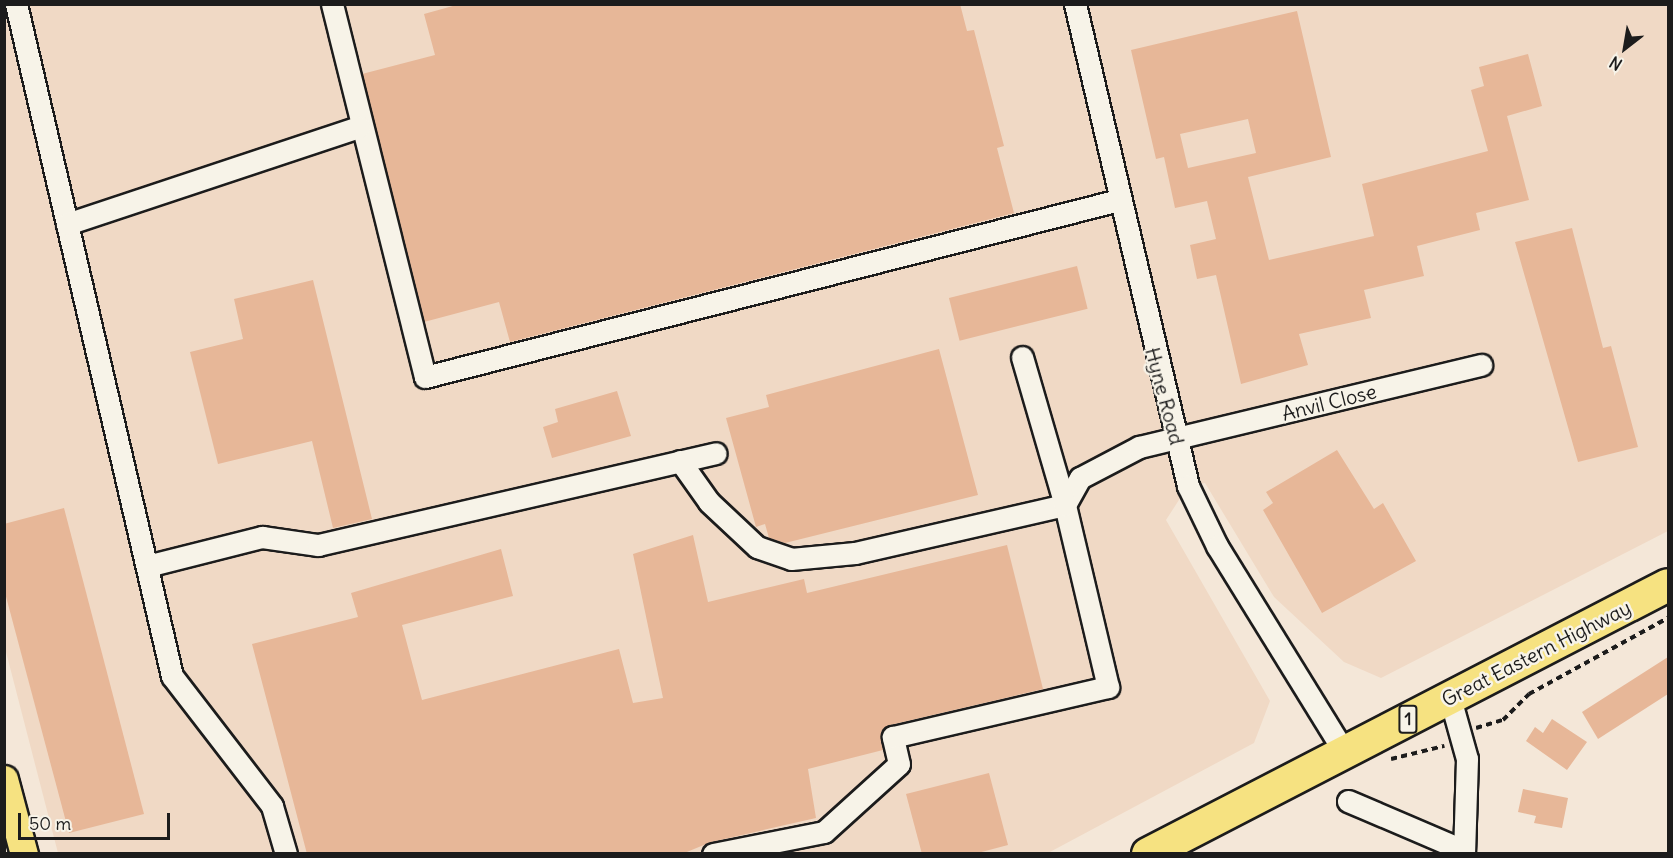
<!DOCTYPE html>
<style>
body{margin:0}
#map{position:relative;width:1673px;height:858px;overflow:hidden;background:#f4e7d8;font-family:Delius,sans-serif}
div>[style]{position:absolute}
[style*='--x']{left:calc(var(--x)*1px);top:calc(var(--y)*1px);width:calc(var(--w)*1px);rotate:calc(var(--a)*1deg)}
.built>*{inset:0;background:#f0d9c5}
.building>*{inset:0;background:#e7b798;transform-origin:0 0}
.path>*{height:4px;margin-top:-2px;transform-origin:0;background:repeating-linear-gradient(90deg,#1c1c1c 0 6px,transparent 0 10.5px)}
.roads{filter:drop-shadow(2px 0 #1c1c1c) drop-shadow(-2px 0 #1c1c1c) drop-shadow(0 2px #1c1c1c) drop-shadow(0 -2px #1c1c1c)}
.minor>*{height:21px;margin:-10.5px;padding:0 10.5px;transform-origin:10.5px;border-radius:10.5px;background:#f7f3e8}
.major>*{height:27px;margin:-13.5px;padding:0 13.5px;transform-origin:13.5px;border-radius:13.5px;background:#f6e281}
.highway>*{height:32px;margin:-16px;padding:0 16px;transform-origin:16px;border-radius:16px;background:#f6e281}
span{translate:-50% -50%;white-space:nowrap;text-align:center;line-height:1.15;-webkit-text-stroke:5px #f7f3e8;paint-order:stroke}
.shield-label span{padding:2px 4px;background:#f7f3e8;border:2px solid;border-radius:4px;-webkit-text-stroke-width:0}
.shield-label{font-size:18px;color:#1c1c1c;font-weight:700}
.street-label{font-size:20px;color:#1c1c1c}
.frame{position:absolute;inset:0;border:6px solid #1c1c1c;pointer-events:none}
.north{position:absolute;left:1595px;top:18px;width:60px;height:60px;-webkit-text-stroke:4px #f7f3e8;paint-order:stroke;rotate:211deg;font-size:16px;font-weight:700;line-height:24px;text-align:center;color:#1c1c1c}
.north::after{content:'';display:block;margin:auto;width:21px;height:27px;background:#1c1c1c;clip-path:polygon(50% 0,100% 100%,50% 72%,0 100%)}
.scale{position:absolute;left:18px;top:813px;width:152px;height:27px;box-sizing:border-box;border:3px solid #1c1c1c;border-top:0;padding-left:8px;font-size:18px;line-height:21px;white-space:nowrap;color:#1c1c1c;-webkit-text-stroke:4px #f7f3e8;paint-order:stroke}
</style>
<div id="map">
<div class="built">
<div style="clip-path:polygon(4px 5px,1668px 5px,1668px 531px,1381px 678px,1344px 662px,1274px 597px,1205px 483px,1188px 486px,1166px 520px,1270px 701px,1254px 743px,1048px 853px,58px 853px,5px 648px)"></div>
</div>
<div class="building">
<div style="clip-path:polygon(460px 4px,960px 4px,967px 31px,974px 30px,1004px 146px,997px 148px,1014px 213px,510px 342px,499px 302px,424px 322px,362px 74px,435px 55px,424px 14px)"></div>
<div style="clip-path:polygon(evenodd,1297px 11px,1331px 157px,1248px 177px,1269px 260px,1374px 236px,1362px 184px,1488px 151px,1471px 90px,1484px 86px,1479px 67px,1528px 54px,1542px 106px,1507px 116px,1529px 200px,1476px 213px,1480px 230px,1417px 246px,1424px 276px,1364px 290px,1371px 318px,1299px 334px,1308px 365px,1241px 384px,1216px 275px,1197px 279px,1190px 245px,1216px 239px,1207px 201px,1175px 208px,1164px 157px,1156px 159px,1131px 50px,1297px 11px,1248px 119px,1256px 153px,1188px 168px,1180px 134px,1248px 119px)"></div>
<div style="clip-path:polygon(1572px 228px,1603px 348px,1611px 346px,1638px 447px,1578px 462px,1515px 242px)"></div>
<div style="left:1077px;top:266px;width:44px;height:132px;rotate:76deg"></div>
<div style="clip-path:polygon(313px 280px,372px 519px,333px 528px,312px 441px,218px 464px,190px 352px,243px 339px,234px 299px)"></div>
<div style="clip-path:polygon(939px 349px,978px 495px,785px 543px,769px 538px,765px 524px,756px 527px,726px 418px,769px 407px,766px 395px)"></div>
<div style="clip-path:polygon(617px 391px,631px 436px,552px 458px,543px 427px,558px 422px,555px 409px)"></div>
<div style="clip-path:polygon(1337px 450px,1374px 509px,1383px 503px,1416px 561px,1322px 613px,1263px 510px,1273px 503px,1266px 492px)"></div>
<div style="clip-path:polygon(64px 508px,144px 814px,69px 833px,4px 589px,4px 524px)"></div>
<div style="clip-path:polygon(693px 535px,708px 602px,804px 579px,807px 593px,1007px 545px,1043px 689px,890px 725px,881px 732px,883px 750px,808px 769px,816px 818px,711px 842px,682px 854px,307px 854px,252px 644px,358px 617px,351px 593px,501px 549px,513px 596px,402px 625px,422px 700px,619px 649px,633px 703px,663px 698px,633px 554px)"></div>
<div style="clip-path:polygon(1668px 657px,1668px 694px,1598px 739px,1582px 712px)"></div>
<div style="clip-path:polygon(1552px 719px,1587px 742px,1567px 770px,1526px 741px,1535px 727px,1543px 733px)"></div>
<div style="clip-path:polygon(989px 773px,1008px 845px,974px 854px,922px 854px,906px 794px)"></div>
<div style="clip-path:polygon(1523px 789px,1568px 798px,1562px 828px,1534px 823px,1536px 816px,1518px 812px)"></div>
</div>
<div class="path">
<div style="--x:1476;--y:728;--w:28;--a:-17"></div>
<div style="--x:1503;--y:720;--w:37;--a:-45"></div>
<div style="--x:1529;--y:694;--w:158;--a:-28.7"></div>
<div style="--x:1391;--y:759;--w:55;--a:-13.8"></div>
</div>
<div class="roads">
<div class="minor">
<div style="--x:16;--y:4;--w:690;--a:76.93"></div>
<div style="--x:172;--y:676;--w:164;--a:52.4"></div>
<div style="--x:272;--y:806;--w:50;--a:73.7"></div>
<div style="--x:332;--y:4;--w:384;--a:76"></div>
<div style="--x:425;--y:377;--w:716;--a:-14.31"></div>
<div style="--x:1075;--y:4;--w:495;--a:76.8"></div>
<div style="--x:1188;--y:486;--w:67;--a:64.2"></div>
<div style="--x:1217;--y:546;--w:242;--a:58.3"></div>
<div style="--x:67;--y:224;--w:308;--a:-18.4"></div>
<div style="--x:680;--y:461;--w:50;--a:54.7"></div>
<div style="--x:709;--y:502;--w:66;--a:43.2"></div>
<div style="--x:757;--y:547;--w:36;--a:19"></div>
<div style="--x:791;--y:559;--w:64;--a:-5.4"></div>
<div style="--x:855;--y:553;--w:215;--a:-12.9"></div>
<div style="--x:1065;--y:505;--w:31;--a:-61"></div>
<div style="--x:1080;--y:478;--w:67;--a:-27.7"></div>
<div style="--x:1139;--y:447;--w:352;--a:-13.5"></div>
<div style="--x:147;--y:566;--w:119;--a:-14.2"></div>
<div style="--x:262;--y:537;--w:57;--a:8.1"></div>
<div style="--x:318;--y:545;--w:408;--a:-13"></div>
<div style="--x:1450;--y:698;--w:63;--a:74.4"></div>
<div style="--x:1467;--y:759;--w:95;--a:91.8"></div>
<div style="--x:1348;--y:801;--w:125;--a:23.1"></div>
<div style="--x:713;--y:854;--w:113;--a:-11.2"></div>
<div style="--x:824;--y:832;--w:101;--a:-42.2"></div>
<div style="--x:899;--y:764;--w:28;--a:-103"></div>
<div style="--x:893;--y:737;--w:221;--a:-13.1"></div>
<div style="--x:1108;--y:687;--w:187;--a:-103.3"></div>
<div style="--x:1065;--y:505;--w:154;--a:-106.2"></div>
</div>
<div class="major">
<div style="--x:4;--y:779;--w:78;--a:75.1"></div>
</div>
<div class="highway">
<div style="--x:1148;--y:854;--w:585;--a:-27.35"></div>
</div>
</div>
<div class="shield-label">
<span style="left:1408px;top:719px">1</span>
</div>
<div class="street-label">
<span style="left:1165px;top:396px;rotate:75deg">Hyne Road</span>
<span style="left:1329px;top:402px;rotate:-14deg">Anvil Close</span>
<span style="left:1536px;top:653px;rotate:-27deg">Great Eastern Highway</span>
</div>
<div class="frame"></div>
<div class="north">N</div>
<div class="scale">50 m</div>
</div>
